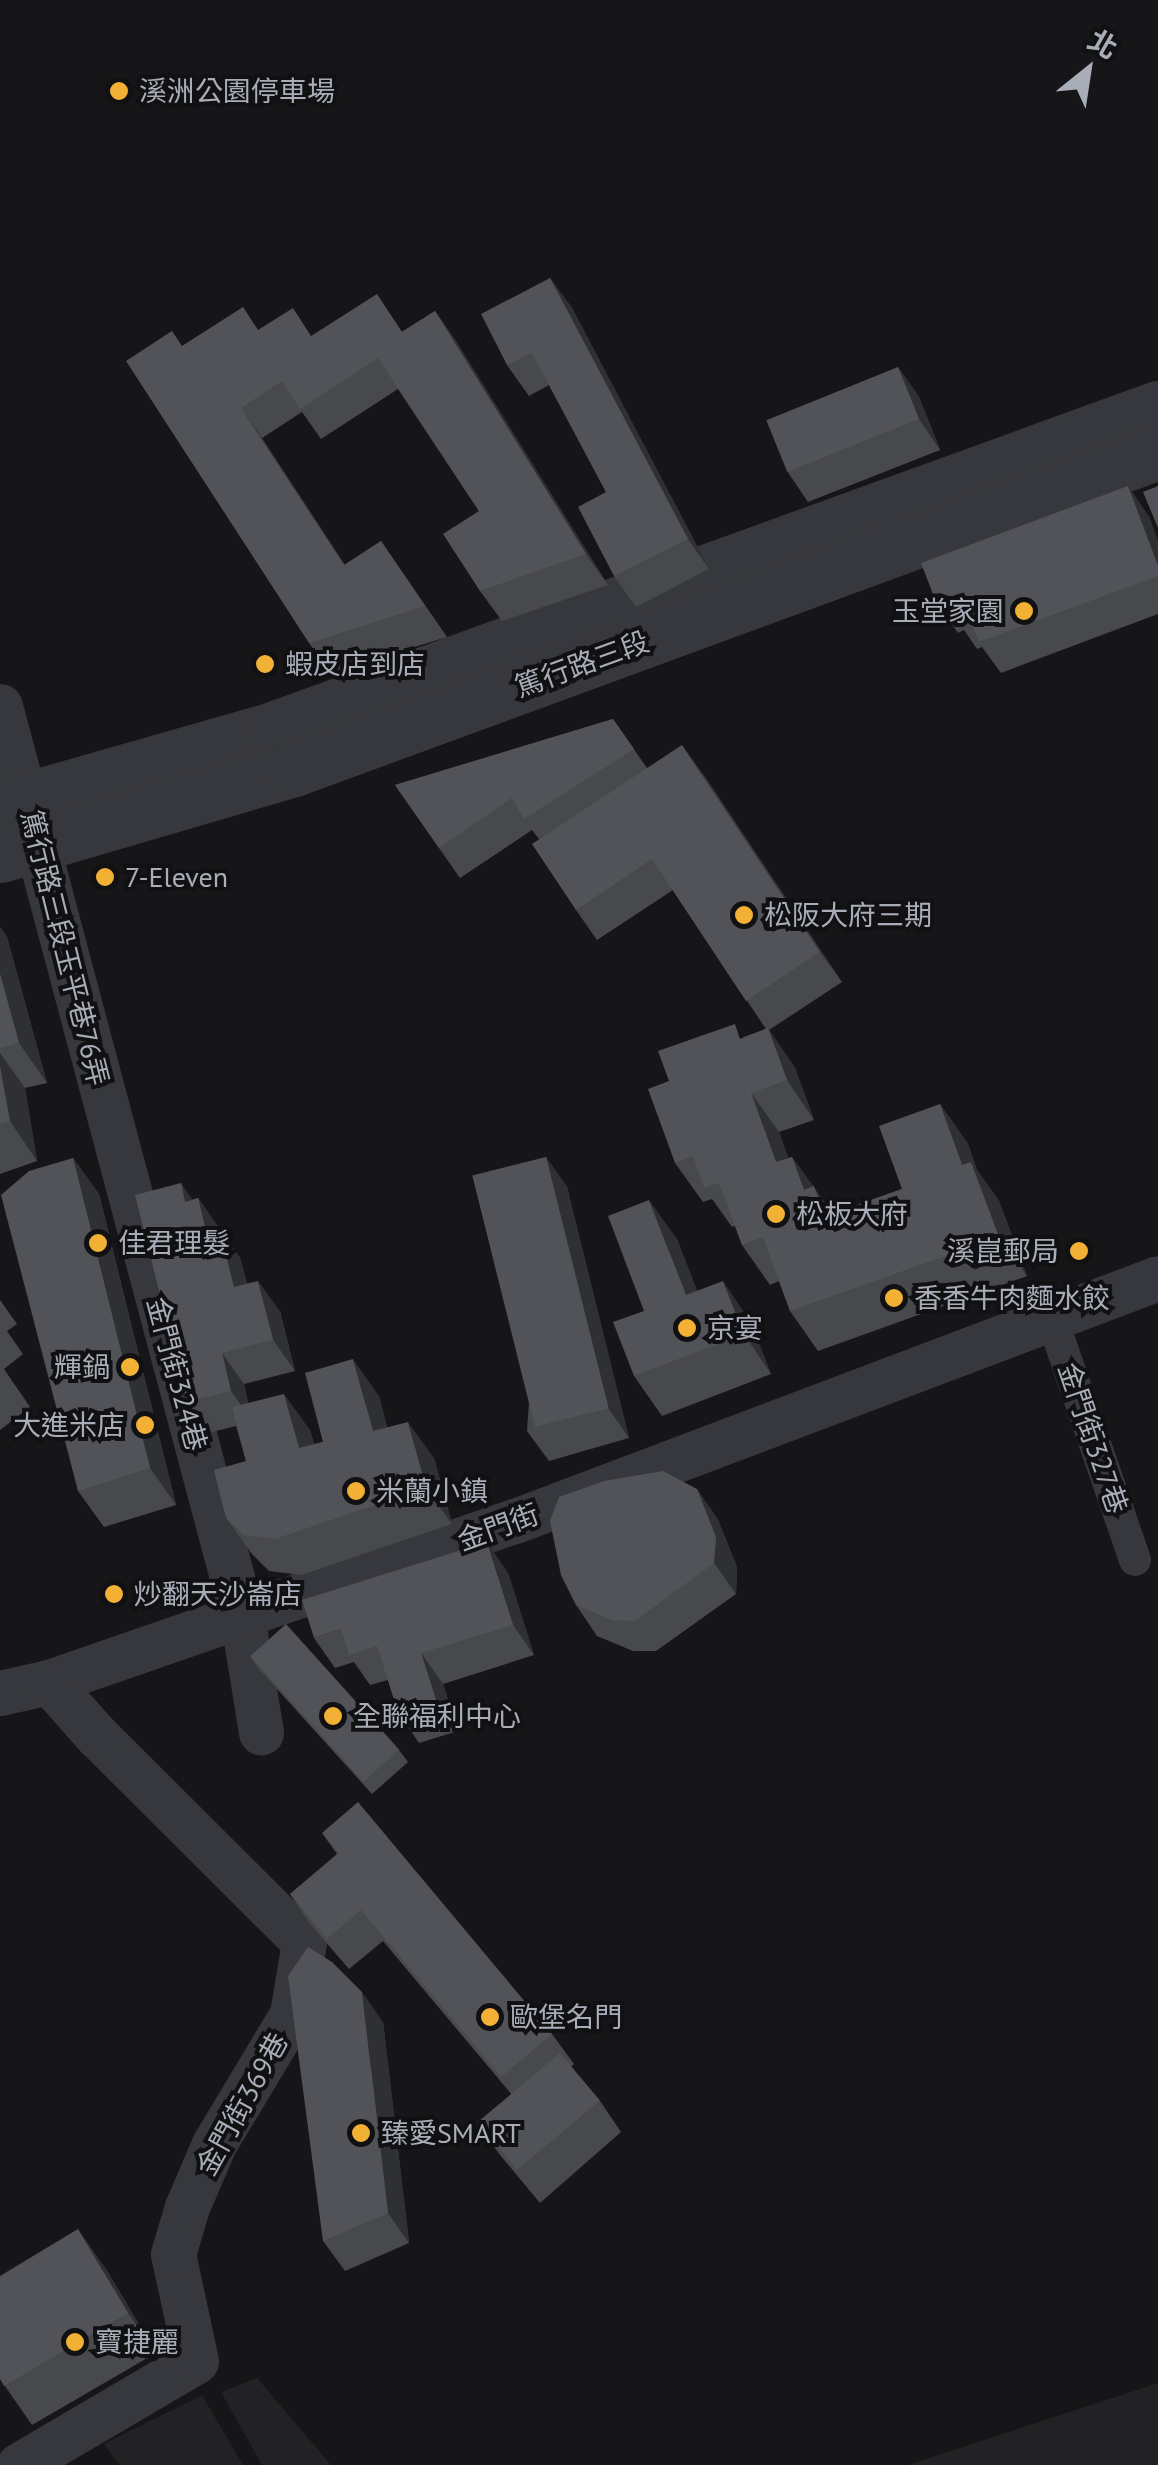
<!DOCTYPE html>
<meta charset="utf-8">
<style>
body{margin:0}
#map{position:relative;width:1158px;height:2465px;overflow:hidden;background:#161618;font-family:"PT Sans","Noto Sans TC",sans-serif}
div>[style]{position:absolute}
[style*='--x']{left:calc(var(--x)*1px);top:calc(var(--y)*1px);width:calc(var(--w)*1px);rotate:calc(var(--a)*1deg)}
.built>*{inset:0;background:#222225}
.pedestrian>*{height:32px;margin:-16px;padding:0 16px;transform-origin:16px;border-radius:16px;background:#37383d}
.minor>*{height:45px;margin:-22.5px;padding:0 22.5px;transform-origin:22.5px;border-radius:22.5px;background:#37383d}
.tertiary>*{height:55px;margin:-27.5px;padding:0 27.5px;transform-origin:27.5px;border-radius:27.5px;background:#37383d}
.wall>*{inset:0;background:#47494d}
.shaded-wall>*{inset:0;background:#2f3033}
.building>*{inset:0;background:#525359;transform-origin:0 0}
.dots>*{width:28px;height:28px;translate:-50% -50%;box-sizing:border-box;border:5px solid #111113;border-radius:50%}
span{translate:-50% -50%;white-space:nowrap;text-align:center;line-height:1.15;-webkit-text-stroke:8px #111113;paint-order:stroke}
.poi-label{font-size:28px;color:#a8adb8}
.left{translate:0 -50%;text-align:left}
.right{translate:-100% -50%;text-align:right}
.street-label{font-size:28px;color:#a8adb8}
.north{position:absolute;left:1038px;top:20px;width:100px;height:100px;-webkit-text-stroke:8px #111113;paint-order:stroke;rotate:30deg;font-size:28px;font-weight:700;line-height:40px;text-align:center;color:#a8adb8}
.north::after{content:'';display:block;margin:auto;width:35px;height:45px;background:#a8adb8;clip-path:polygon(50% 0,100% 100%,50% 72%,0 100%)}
</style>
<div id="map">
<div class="built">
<div style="clip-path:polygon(257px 2378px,331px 2465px,262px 2465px,221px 2392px)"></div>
<div style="clip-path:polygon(1158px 2383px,1158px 2465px,908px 2465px)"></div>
<div style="clip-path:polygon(202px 2395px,243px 2465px,119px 2465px,104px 2444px)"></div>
</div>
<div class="pedestrian">
<div style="--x:1051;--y:1316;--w:258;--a:71"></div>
</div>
<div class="minor">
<div style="--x:0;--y:706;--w:941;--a:75.09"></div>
<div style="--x:242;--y:1615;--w:119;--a:80.8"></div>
<div style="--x:0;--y:1693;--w:50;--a:-12.7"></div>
<div style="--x:49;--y:1682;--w:493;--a:-19.1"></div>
<div style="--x:515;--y:1521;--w:687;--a:-20.7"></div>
<div style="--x:19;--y:2465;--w:205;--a:-30.4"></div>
<div style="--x:196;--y:2361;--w:109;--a:-102.1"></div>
<div style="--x:173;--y:2254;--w:49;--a:-73.4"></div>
<div style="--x:187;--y:2207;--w:69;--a:-66.8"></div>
<div style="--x:214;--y:2144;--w:152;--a:-59"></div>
<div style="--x:292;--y:2014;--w:73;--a:-80.5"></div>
<div style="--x:304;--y:1942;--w:292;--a:-135.1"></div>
<div style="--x:97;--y:1736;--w:72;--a:-131.6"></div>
</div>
<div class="tertiary">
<div style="--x:0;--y:807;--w:278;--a:-15.9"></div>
<div style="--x:267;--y:731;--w:948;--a:-19.93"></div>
<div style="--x:0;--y:855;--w:306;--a:-16.3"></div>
<div style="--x:294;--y:769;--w:920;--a:-20.15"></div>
</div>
<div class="wall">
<div style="clip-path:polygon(550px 278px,572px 308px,709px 569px,636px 607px,614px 576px,606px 492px,549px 385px,529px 396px,507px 365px)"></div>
<div style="clip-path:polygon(435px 311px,456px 341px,608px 585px,502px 621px,480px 591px,479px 511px,398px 389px,321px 439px,302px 412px,262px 438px,345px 565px,381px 541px,447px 637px,330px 673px,309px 643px,183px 346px,258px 330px,312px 336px,403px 331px)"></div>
<div style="clip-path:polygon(898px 367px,919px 397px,940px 450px,808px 502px,787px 471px)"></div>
<div style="clip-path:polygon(1128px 486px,1149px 517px,1158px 541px,1158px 614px,1001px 673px,982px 647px,977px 649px,964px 630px,958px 633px,936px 602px)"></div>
<div style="clip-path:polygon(613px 719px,647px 768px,704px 775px,842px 982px,769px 1030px,795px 1068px,814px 1120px,779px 1132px,788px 1158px,792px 1157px,833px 1214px,902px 1189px,940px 1104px,968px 1144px,977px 1170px,999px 1201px,1027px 1276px,818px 1351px,790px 1311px,779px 1281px,770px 1285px,742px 1245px,735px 1226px,732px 1227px,712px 1199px,703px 1202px,675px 1163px,669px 1081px,744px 1037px,766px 1029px,673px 890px,597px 940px,576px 910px,539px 839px,532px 830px,460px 878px,395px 785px)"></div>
<div style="clip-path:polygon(0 927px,7px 937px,47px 1083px,25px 1088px,37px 1161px,0 1174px)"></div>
<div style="clip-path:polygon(546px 1157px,567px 1187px,629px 1438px,549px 1461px,527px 1431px)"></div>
<div style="clip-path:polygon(73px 1158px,99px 1194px,176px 1505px,104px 1527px,78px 1491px)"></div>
<div style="clip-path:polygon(181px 1183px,192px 1200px,198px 1198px,240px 1258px,247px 1284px,280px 1311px,295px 1371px,244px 1384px,248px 1403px,310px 1430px,314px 1444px,323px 1442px,379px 1396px,387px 1427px,434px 1458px,452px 1524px,301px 1575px,269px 1571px,252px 1554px,226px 1518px,246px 1461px,236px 1426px,208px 1433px,187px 1402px)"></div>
<div style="clip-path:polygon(677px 1239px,697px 1291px,750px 1321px,771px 1374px,662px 1416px,634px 1376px,644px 1311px)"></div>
<div style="clip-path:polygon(0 1300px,17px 1324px,7px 1331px,23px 1354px,4px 1369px,30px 1407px,0 1430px)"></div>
<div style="clip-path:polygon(697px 1489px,718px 1520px,737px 1567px,736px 1594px,656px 1651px,633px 1651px,597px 1636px,576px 1605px)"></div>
<div style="clip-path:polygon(508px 1573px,534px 1655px,443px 1684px,458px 1731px,419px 1743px,398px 1712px,388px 1680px,370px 1685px,354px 1662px,335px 1668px,314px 1638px)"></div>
<div style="clip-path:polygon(250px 1656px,399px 1750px,408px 1762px,372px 1794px,259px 1669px)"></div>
<div style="clip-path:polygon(322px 1833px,552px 2034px,574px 2064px,571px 2067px,600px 2101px,621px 2132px,540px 2203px,500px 2155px,478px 2124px,512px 2095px,383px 1941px,349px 1969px,311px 1925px,290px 1894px,337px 1854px)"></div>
<div style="clip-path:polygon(383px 2022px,409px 2243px,345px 2271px,323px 2241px)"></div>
<div style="clip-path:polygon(106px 2269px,156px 2353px,32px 2425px,0 2379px)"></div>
</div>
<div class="shaded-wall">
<div style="clip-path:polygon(550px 278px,572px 308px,709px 569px,688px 539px)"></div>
<div style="clip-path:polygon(435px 311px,456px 341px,608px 585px,586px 554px)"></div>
<div style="clip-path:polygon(898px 367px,919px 397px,940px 450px,919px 419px)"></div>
<div style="clip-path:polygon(241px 408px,262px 438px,365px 596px,344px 565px)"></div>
<div style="clip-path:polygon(1128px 486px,1149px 517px,1158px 541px,1158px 566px)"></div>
<div style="clip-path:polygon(682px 745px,704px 775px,842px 982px,820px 952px)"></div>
<div style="clip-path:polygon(0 927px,7px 937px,47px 1083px,19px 1043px,0 974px)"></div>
<div style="clip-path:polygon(768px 1028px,795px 1068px,814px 1120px,787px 1080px)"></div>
<div style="clip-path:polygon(0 1053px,25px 1088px,37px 1161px,10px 1121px,0 1067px)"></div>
<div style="clip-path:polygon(751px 1093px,779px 1132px,804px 1202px,776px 1162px)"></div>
<div style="clip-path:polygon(940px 1104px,968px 1144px,977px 1170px,999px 1201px,1027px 1276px,999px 1237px,962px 1165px)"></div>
<div style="clip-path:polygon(546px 1157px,567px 1187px,629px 1438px,608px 1408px)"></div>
<div style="clip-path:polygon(792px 1157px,842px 1226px,853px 1256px,804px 1190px)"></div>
<div style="clip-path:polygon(73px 1158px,99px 1194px,176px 1505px,150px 1468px)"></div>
<div style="clip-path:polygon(181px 1183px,202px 1214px,185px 1202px)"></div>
<div style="clip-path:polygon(198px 1198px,240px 1258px,255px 1317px,234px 1287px,206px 1231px)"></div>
<div style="clip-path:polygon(649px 1200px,677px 1239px,714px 1335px,686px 1295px)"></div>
<div style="clip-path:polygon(258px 1281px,280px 1311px,295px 1371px,273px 1340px)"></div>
<div style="clip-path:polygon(723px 1281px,750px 1321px,771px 1374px,744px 1334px)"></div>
<div style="clip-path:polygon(222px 1353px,244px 1384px,253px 1422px,231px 1391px)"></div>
<div style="clip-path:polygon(353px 1359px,379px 1396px,398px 1468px,373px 1431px)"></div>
<div style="clip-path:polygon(284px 1394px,310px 1430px,325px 1484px,299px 1448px)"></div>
<div style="clip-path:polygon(408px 1422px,434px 1458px,452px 1524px,426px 1488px)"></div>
<div style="clip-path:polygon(697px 1489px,718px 1520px,737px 1567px,736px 1594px,714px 1563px)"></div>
<div style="clip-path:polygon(487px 1542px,508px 1573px,534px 1655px,513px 1625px)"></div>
<div style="clip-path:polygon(421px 1653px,443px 1684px,458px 1731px,436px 1700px)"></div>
<div style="clip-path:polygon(362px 1992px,383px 2022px,409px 2243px,388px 2213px)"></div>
<div style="clip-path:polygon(78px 2229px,106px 2269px,156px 2353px,128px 2313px)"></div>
</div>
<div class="building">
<div style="clip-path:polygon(550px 278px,688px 539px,614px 576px,578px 507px,606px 492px,532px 353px,507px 365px,481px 314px)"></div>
<div style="clip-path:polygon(377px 294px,402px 332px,435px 311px,586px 554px,480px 591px,443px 534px,479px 511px,378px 358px,300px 409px,282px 381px,241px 408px,344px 565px,381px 541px,425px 606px,309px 643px,126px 361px,172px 331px,182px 346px,243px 307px,258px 330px,293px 308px,311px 336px)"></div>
<div style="left:898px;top:367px;width:56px;height:142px;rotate:68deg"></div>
<div style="clip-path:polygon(1128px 486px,1158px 566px,1158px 576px,979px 642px,968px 614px,956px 618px,948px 598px,936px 602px,921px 563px)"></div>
<div style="clip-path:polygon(1158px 486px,1158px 528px,1143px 492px)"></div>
<div style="clip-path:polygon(613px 719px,634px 749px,524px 819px,512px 798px,439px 848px,395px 785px)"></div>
<div style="clip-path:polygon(682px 745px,820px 952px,746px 1001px,652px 859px,576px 910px,532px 844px)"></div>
<div style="clip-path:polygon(0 974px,19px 1043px,0 1048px)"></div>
<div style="clip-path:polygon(735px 1024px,740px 1039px,768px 1028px,787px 1080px,751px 1093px,776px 1162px,792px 1157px,804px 1190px,814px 1186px,825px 1216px,902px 1189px,879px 1126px,940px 1104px,962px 1165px,971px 1162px,999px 1237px,790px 1311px,763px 1237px,742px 1245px,719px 1183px,704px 1188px,693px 1156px,675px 1163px,648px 1089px,669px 1081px,658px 1051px)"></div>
<div style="clip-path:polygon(0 1067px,10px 1121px,0 1124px)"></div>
<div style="left:546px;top:1157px;width:259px;height:76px;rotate:76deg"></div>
<div style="clip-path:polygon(73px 1158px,150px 1468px,78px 1491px,1px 1195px,29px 1171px)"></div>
<div style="clip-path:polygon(181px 1183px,185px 1202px,198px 1198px,206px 1231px,219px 1228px,234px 1287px,258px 1281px,273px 1340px,222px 1353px,231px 1391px,187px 1402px,135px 1195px)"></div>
<div style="clip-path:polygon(649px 1200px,686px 1295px,723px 1281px,744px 1334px,634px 1376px,613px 1322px,644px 1311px,608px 1216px)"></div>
<div style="clip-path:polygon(353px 1359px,373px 1431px,408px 1422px,426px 1488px,275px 1539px,244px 1535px,226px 1518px,214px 1470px,246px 1461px,232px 1407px,284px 1394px,299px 1448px,323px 1442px,305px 1373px)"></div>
<div style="clip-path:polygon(663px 1471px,697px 1489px,716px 1537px,714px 1563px,635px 1621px,612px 1620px,576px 1605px,561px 1575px,550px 1521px,559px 1497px,604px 1481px)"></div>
<div style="clip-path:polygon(487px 1542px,513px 1625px,421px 1653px,436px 1700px,398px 1712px,377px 1646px,349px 1655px,341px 1629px,314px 1638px,302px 1600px)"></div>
<div style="left:286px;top:1624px;width:169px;height:48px;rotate:48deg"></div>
<div style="clip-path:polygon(358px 1802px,552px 2034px,501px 2077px,361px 1910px,327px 1939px,290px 1894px,339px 1853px,322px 1833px)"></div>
<div style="clip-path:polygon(308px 1947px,332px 1962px,362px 1992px,388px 2213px,323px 2241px,288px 1976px)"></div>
<div style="left:560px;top:2053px;width:62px;height:108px;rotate:50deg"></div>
<div style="clip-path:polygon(78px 2229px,128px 2313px,4px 2386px,0 2379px,0 2276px)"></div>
</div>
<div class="dots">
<div style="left:119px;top:91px;background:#f2b134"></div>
<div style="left:1024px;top:611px;background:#f2b134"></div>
<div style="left:265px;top:664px;background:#f2b134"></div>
<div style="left:105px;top:877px;background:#f2b134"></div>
<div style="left:744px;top:915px;background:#f2b134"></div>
<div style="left:776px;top:1214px;background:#f2b134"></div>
<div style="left:98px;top:1243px;background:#f2b134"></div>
<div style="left:1079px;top:1251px;background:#f2b134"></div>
<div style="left:894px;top:1298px;background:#f2b134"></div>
<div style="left:687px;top:1328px;background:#f2b134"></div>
<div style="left:130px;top:1367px;background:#f2b134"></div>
<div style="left:145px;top:1425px;background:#f2b134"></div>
<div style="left:356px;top:1491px;background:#f2b134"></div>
<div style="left:114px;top:1594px;background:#f2b134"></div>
<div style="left:333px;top:1716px;background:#f2b134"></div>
<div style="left:490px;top:2017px;background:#f2b134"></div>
<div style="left:361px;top:2133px;background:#f2b134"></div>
<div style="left:75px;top:2342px;background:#f2b134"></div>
</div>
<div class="poi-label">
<span class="left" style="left:139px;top:91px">溪洲公園停車場</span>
<span class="right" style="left:1004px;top:611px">玉堂家園</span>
<span class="left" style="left:285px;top:664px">蝦皮店到店</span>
<span class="left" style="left:125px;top:877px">7-Eleven</span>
<span class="left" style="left:764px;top:915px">松阪大府三期</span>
<span class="left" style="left:796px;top:1214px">松板大府</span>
<span class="left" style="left:118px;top:1243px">佳君理髮</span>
<span class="right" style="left:1059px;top:1251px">溪崑郵局</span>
<span class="left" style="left:914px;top:1298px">香香牛肉麵水餃</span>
<span class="left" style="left:707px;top:1328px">京宴</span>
<span class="right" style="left:110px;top:1367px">輝鍋</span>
<span class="right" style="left:125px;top:1425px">大進米店</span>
<span class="left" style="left:376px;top:1491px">米蘭小鎮</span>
<span class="left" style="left:134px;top:1594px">炒翻天沙崙店</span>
<span class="left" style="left:353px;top:1716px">全聯福利中心</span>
<span class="left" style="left:510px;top:2017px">歐堡名門</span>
<span class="left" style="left:381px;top:2133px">臻愛SMART</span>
<span class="left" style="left:95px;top:2342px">寶捷麗</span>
</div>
<div class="street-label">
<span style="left:582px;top:664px;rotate:-20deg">篤行路三段</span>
<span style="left:65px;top:948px;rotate:76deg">篤行路三段玉平巷76弄</span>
<span style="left:177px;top:1374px;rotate:75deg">金門街324巷</span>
<span style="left:1093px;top:1438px;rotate:71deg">金門街327巷</span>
<span style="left:498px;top:1527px;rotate:-20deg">金門街</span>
<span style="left:242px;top:2104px;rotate:-61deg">金門街369巷</span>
</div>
<div class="north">北</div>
</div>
